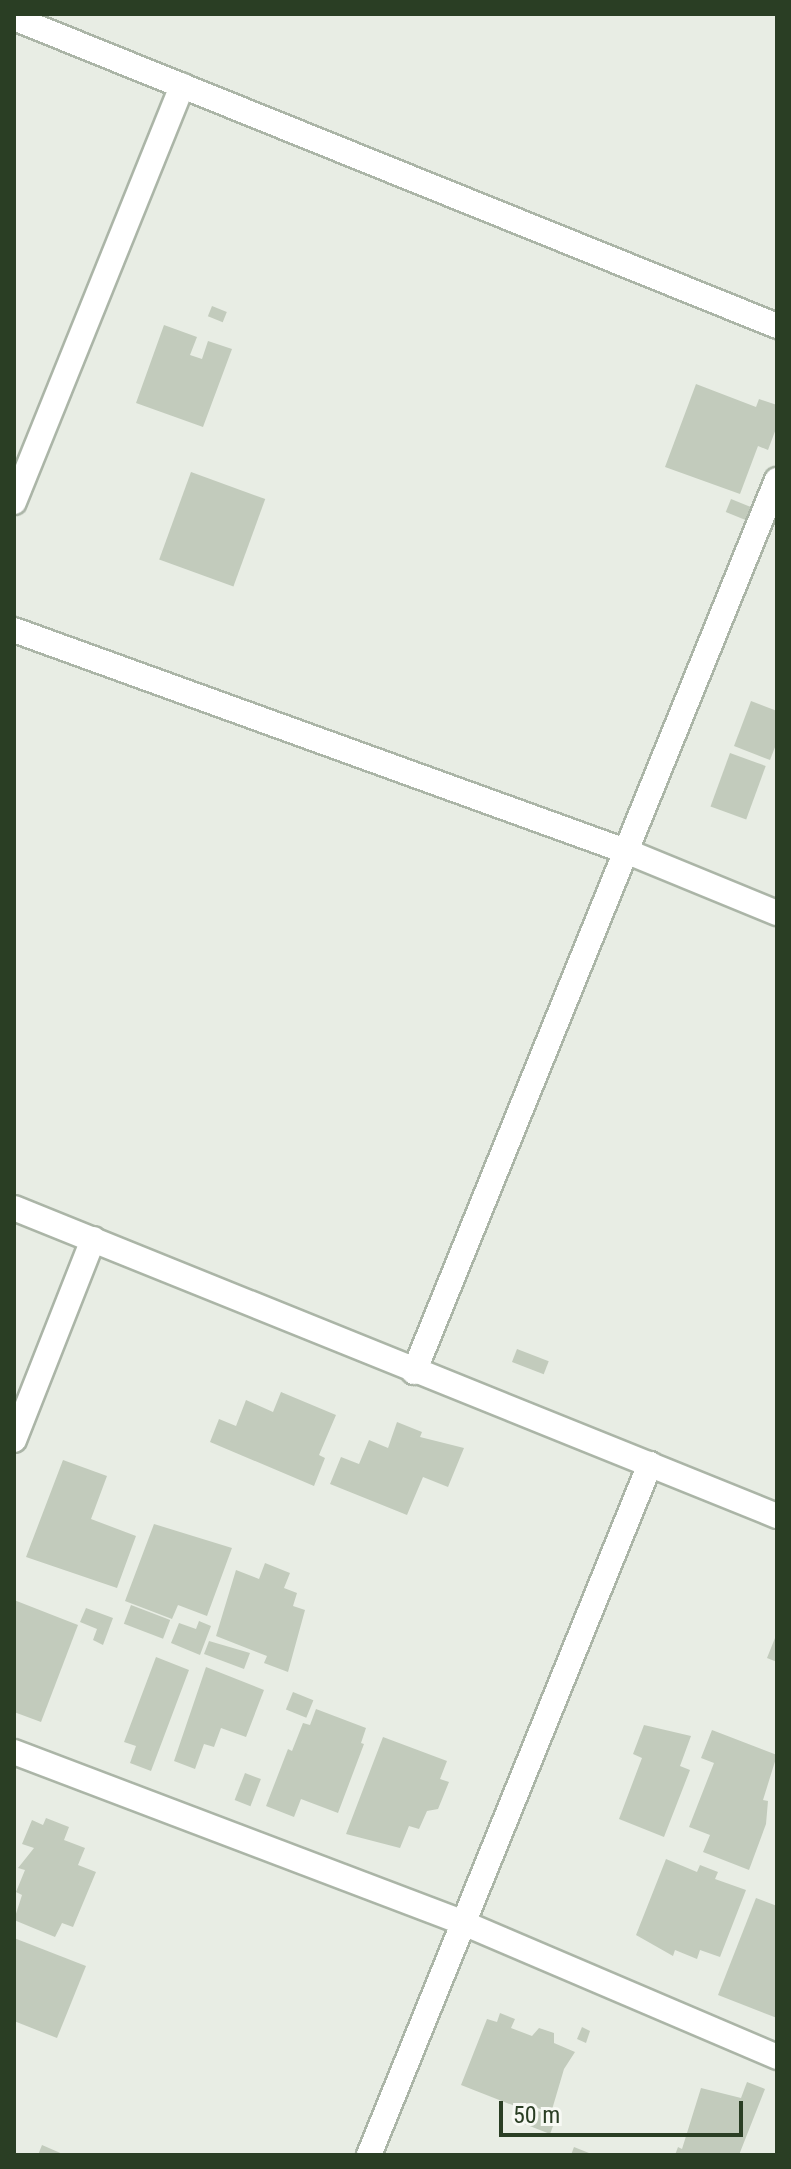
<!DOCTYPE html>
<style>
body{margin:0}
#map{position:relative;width:791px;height:2169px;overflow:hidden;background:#e8ede4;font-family:"Roboto Condensed",sans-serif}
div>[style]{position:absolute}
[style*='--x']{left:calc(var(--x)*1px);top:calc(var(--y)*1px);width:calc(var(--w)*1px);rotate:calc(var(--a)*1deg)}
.building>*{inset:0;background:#c2cbbc;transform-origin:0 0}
.roads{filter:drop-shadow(2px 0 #abb5a7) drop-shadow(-2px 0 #abb5a7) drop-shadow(0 2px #abb5a7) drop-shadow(0 -2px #abb5a7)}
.minor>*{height:24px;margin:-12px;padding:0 12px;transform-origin:12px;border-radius:12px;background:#fff}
span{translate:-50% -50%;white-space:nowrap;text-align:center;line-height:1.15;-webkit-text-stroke:8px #f7f9f4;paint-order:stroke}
.frame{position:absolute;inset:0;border:16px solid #2a3e24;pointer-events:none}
.scale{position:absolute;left:499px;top:2101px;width:244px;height:36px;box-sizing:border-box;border:4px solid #2a3e24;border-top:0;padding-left:10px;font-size:24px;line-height:28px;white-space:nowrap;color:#2a3e24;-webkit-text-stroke:6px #f7f9f4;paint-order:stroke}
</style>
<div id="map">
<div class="building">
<div style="left:212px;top:306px;width:16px;height:11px;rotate:22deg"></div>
<div style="clip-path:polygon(164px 325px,197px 337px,190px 355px,202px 359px,208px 341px,232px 349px,203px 427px,136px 403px)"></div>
<div style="clip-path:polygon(696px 384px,756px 407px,759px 399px,777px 405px,777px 426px,768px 450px,758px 446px,740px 494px,665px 467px)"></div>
<div style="left:191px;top:472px;width:79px;height:93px;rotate:20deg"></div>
<div style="left:731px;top:499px;width:22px;height:14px;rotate:22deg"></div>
<div style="clip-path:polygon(751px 701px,777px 711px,777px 742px,770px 760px,734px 746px)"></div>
<div style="left:730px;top:753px;width:38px;height:57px;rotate:20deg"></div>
<div style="left:517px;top:1349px;width:34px;height:14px;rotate:21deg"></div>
<div style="clip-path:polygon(281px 1392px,336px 1415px,319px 1455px,325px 1458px,314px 1486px,210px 1442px,219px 1419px,236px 1426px,246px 1400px,273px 1412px)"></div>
<div style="clip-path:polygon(397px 1422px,422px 1432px,420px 1437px,464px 1448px,448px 1487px,423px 1477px,407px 1515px,330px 1484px,341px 1457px,359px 1464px,369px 1440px,388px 1448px)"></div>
<div style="clip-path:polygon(63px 1460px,107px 1476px,91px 1519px,136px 1536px,117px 1588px,26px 1557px)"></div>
<div style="clip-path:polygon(154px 1524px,232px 1548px,207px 1616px,178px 1605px,172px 1619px,125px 1601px)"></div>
<div style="clip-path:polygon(265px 1563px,290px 1573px,284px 1588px,297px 1593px,293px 1606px,305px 1610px,288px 1672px,264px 1663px,267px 1656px,216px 1636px,236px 1570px,259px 1579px)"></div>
<div style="clip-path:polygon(14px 1600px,78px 1625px,41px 1722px,14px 1712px)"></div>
<div style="left:131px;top:1605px;width:42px;height:20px;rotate:21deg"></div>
<div style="clip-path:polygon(86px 1608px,113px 1618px,103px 1645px,93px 1640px,97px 1629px,80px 1622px)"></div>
<div style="clip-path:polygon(199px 1621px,211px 1626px,200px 1655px,171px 1643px,179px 1623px,196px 1629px)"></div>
<div style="clip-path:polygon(777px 1633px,777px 1662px,767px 1658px)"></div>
<div style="clip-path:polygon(209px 1641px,250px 1653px,244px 1669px,204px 1654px)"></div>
<div style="clip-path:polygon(156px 1657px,189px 1670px,151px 1771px,130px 1763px,136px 1746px,124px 1742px)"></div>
<div style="clip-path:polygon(206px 1667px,264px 1690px,246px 1737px,221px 1728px,214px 1747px,204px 1744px,195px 1769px,174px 1761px)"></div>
<div style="left:293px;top:1692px;width:22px;height:19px;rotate:22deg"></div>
<div style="clip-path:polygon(316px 1709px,366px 1728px,361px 1743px,364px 1744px,338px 1813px,301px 1799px,294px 1817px,266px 1806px,288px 1749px,292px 1751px,303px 1723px,310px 1725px)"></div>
<div style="clip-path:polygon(644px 1725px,691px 1736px,680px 1766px,690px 1770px,664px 1837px,619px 1819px,642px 1758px,633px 1754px)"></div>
<div style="clip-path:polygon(712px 1730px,777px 1755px,763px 1800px,768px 1801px,766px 1824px,749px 1870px,703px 1852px,710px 1835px,689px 1827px,714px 1763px,701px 1758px)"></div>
<div style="clip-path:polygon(383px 1737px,447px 1761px,440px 1779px,449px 1782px,438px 1809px,427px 1811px,419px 1829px,409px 1826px,400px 1848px,346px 1834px)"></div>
<div style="left:245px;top:1773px;width:17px;height:29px;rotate:21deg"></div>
<div style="clip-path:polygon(46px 1818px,69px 1827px,64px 1840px,85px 1848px,78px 1865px,96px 1872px,73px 1927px,62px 1923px,55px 1937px,14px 1920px,22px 1895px,16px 1892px,25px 1870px,18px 1868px,34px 1848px,22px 1844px,32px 1820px,43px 1825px)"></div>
<div style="clip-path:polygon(666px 1859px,697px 1872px,700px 1865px,718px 1872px,715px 1879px,746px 1890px,720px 1957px,700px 1950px,697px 1959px,675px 1950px,673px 1956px,636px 1935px)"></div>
<div style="clip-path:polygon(756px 1898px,777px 1906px,777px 2018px,718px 1995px)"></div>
<div style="clip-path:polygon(14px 1938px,86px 1966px,57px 2038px,14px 2021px)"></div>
<div style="clip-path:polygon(500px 2013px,515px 2019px,511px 2028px,532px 2036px,539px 2028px,554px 2033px,554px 2043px,575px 2052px,564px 2069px,551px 2113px,527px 2104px,525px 2110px,461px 2085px,487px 2019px,497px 2022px)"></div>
<div style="clip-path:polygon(582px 2027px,590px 2031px,586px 2043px,577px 2039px)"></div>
<div style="clip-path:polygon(747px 2082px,765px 2089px,739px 2155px,675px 2155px,678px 2147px,682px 2149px,701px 2088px,741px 2098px)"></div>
<div style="left:530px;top:2108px;width:28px;height:17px;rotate:21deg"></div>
<div style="clip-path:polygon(42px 2145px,65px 2155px,38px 2155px)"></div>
<div style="clip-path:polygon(574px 2147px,594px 2155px,571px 2155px)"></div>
</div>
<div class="roads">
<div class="minor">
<div style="--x:14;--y:18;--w:823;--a:21.98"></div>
<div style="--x:14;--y:502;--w:449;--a:-68"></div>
<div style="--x:14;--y:630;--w:653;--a:19.88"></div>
<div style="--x:628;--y:852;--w:161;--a:22.3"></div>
<div style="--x:14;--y:1208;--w:823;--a:21.98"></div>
<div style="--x:414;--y:1372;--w:963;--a:-67.86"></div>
<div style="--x:14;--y:1440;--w:216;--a:-68.5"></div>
<div style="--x:14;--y:1752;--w:478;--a:20.8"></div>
<div style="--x:461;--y:1922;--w:344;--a:23.1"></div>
<div style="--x:369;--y:2155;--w:746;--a:-67.87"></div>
</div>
</div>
<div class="frame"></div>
<div class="scale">50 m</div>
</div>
